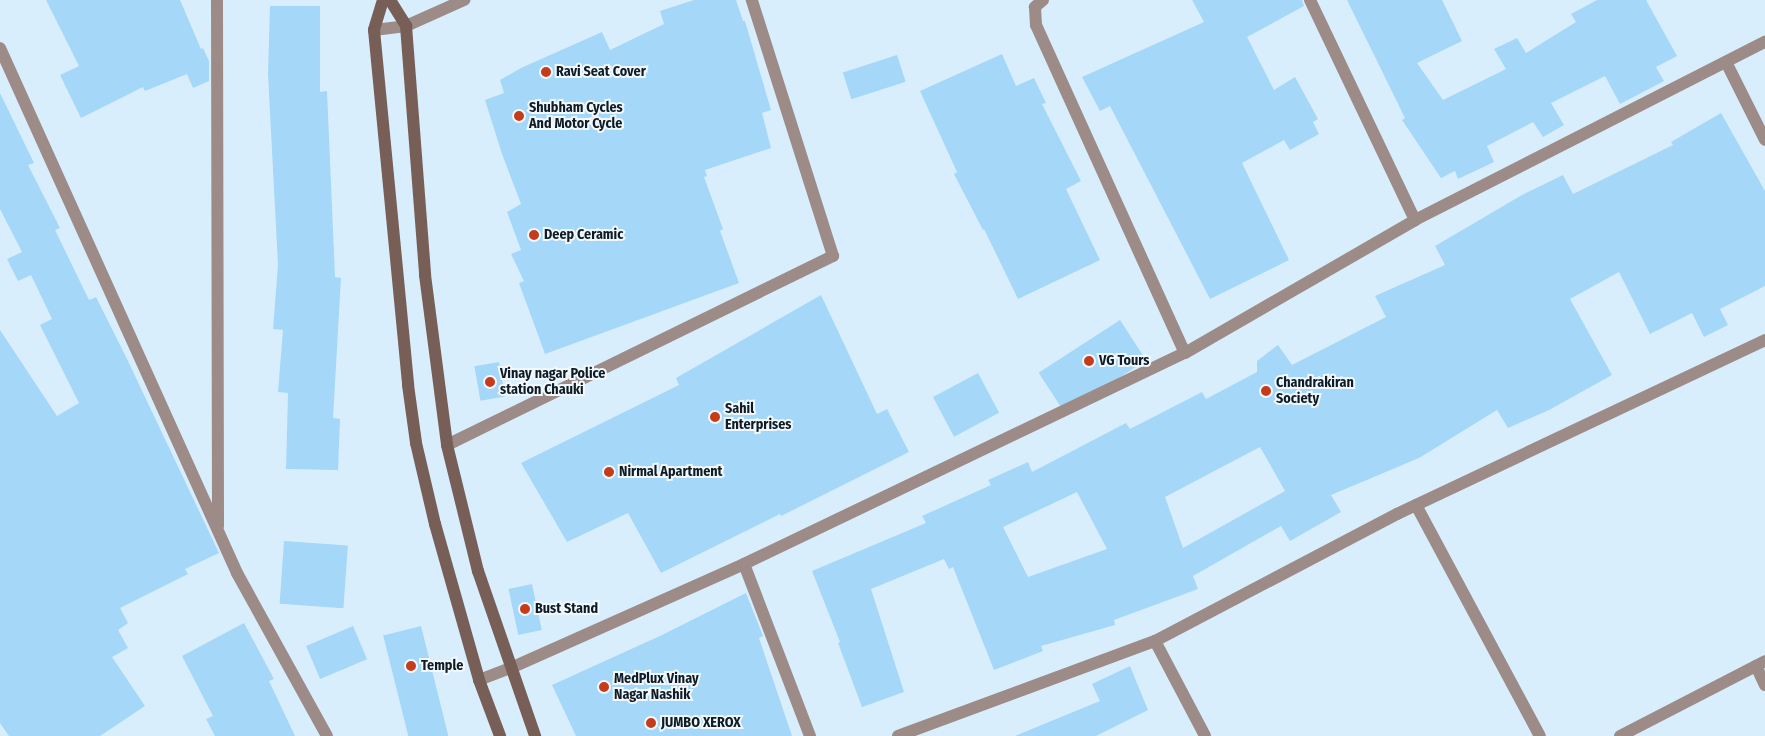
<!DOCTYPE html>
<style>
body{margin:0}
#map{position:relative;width:1765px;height:736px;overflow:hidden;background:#d9eefd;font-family:"Fira Sans Condensed",sans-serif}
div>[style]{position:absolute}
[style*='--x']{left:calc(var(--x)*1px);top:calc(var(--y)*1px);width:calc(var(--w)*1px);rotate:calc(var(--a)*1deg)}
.building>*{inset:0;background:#a5d7f9;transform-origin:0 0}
.minor>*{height:12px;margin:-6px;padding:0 6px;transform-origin:6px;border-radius:6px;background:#9d8b87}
.secondary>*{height:12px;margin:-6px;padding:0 6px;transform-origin:6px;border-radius:6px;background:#775f58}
.dots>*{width:14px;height:14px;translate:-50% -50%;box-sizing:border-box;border:2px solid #f2f9fe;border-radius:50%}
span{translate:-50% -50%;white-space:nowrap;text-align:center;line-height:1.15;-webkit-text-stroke:4px #f2f9fe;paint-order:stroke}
.poi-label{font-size:14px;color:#0f1c25;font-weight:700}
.left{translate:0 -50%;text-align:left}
</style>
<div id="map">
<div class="building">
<div style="clip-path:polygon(46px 0,180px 0,201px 49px,203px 48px,209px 61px,209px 81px,193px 88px,187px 74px,145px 91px,143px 87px,81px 118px,60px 75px,79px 66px)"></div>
<div style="clip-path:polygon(694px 0,736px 0,743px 21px,745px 21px,771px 110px,762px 113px,771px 148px,705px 170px,707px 176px,704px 177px,723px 229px,720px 231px,739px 283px,545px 354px,519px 283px,524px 281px,511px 254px,521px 250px,507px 212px,521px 204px,502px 154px,485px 100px,504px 93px,500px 80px,521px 68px,602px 32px,610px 50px,664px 24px,660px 11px)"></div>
<div style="clip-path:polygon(1192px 0,1302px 0,1304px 6px,1247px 37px,1274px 90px,1295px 77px,1318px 119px,1313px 122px,1319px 134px,1290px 150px,1284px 140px,1242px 163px,1289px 260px,1210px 299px,1110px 106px,1100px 111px,1082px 77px,1204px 22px)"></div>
<div style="clip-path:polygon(1347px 0,1442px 0,1462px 41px,1417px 63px,1443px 100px,1506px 69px,1494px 49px,1517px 38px,1526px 53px,1576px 22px,1571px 14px,1597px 0,1646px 0,1677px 56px,1656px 67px,1664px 81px,1620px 104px,1605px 76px,1551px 103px,1564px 125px,1543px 137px,1533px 122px,1487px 146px,1494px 162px,1458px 179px,1455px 171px,1441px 178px,1402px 120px,1405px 118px)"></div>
<div style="clip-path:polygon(270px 6px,320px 6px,320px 92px,327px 91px,335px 277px,341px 278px,333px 418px,340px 419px,338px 470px,286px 469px,288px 393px,278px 392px,283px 330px,273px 329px,278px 265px,268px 74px)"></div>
<div style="clip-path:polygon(1002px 54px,1016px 86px,1034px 78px,1046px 103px,1042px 104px,1081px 181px,1066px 189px,1100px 260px,1018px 299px,984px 229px,983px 230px,954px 174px,957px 172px,920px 91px)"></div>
<div style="left:897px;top:55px;width:28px;height:57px;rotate:72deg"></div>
<div style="clip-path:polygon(0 93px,34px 163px,28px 165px,60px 228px,55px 230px,89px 300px,96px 297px,127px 359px,219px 553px,185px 569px,188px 574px,120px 608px,128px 623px,118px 630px,128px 648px,112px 657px,145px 706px,100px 736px,9px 736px,0 723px,0 330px,57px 416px,79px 403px,40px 325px,52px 319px,31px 275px,18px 281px,7px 259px,22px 252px,0 209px)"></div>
<div style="clip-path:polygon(evenodd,1721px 113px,1765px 191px,1765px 286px,1720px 309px,1728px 325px,1704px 337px,1692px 313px,1650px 334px,1619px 272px,1570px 299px,1612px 375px,1549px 410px,1508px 428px,1497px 410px,1419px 458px,1331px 495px,1341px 512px,1290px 541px,1281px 526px,1193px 576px,1198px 589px,1114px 620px,1115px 625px,1041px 646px,1043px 651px,994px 670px,953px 567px,949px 569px,944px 559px,871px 589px,904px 692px,862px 707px,838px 643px,840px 642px,812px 571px,926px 523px,922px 516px,991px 485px,988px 480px,1028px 462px,1032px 472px,1126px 423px,1130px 429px,1202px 392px,1206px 399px,1257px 372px,1257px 361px,1278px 345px,1292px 365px,1386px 317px,1375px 296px,1445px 265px,1435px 246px,1522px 195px,1563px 175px,1573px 194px,1673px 145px,1671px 142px,1721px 113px,1260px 447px,1285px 491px,1183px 548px,1165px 497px,1260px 447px,1721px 113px,1077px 492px,1107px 549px,1028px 577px,1003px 527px,1077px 492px)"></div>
<div style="clip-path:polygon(821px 295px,877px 414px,887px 409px,909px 452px,781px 516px,780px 514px,661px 573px,628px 513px,567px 542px,521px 463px,679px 385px,676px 378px)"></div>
<div style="left:1120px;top:320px;width:48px;height:97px;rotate:57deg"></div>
<div style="left:499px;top:362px;width:35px;height:25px;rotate:80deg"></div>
<div style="left:978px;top:373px;width:45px;height:51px;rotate:62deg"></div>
<div style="left:284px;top:541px;width:64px;height:63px;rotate:4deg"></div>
<div style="left:532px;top:584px;width:47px;height:24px;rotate:78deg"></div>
<div style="clip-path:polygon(746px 593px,763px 636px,759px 638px,792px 736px,576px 736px,552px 685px,662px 635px)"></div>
<div style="clip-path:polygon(244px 623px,274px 679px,269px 681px,295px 736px,215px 736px,206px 719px,213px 716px,182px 656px)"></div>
<div style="left:353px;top:626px;width:36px;height:51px;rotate:67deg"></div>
<div style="left:421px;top:626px;width:113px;height:39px;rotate:76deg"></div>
<div style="clip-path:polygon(1130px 666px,1148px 710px,1096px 736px,1015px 736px,1100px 701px,1092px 684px)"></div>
</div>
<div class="minor">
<div style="--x:217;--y:0;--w:526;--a:89.89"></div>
<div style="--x:1043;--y:0;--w:11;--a:139"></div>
<div style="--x:1035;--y:7;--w:18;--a:87"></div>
<div style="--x:1036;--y:25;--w:360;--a:65.6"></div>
<div style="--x:1310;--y:0;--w:244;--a:64.5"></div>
<div style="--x:374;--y:30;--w:32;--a:-7"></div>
<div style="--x:406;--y:26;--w:64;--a:-24.1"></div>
<div style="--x:0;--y:48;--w:576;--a:65.7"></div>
<div style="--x:237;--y:573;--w:186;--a:61.1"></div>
<div style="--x:1726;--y:62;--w:87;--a:63.4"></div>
<div style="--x:447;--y:445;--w:430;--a:-26.1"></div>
<div style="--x:833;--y:256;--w:269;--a:-107.6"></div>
<div style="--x:1416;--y:505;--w:262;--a:61.8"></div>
<div style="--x:744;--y:564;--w:184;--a:69"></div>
<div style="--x:1155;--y:641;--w:107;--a:62.2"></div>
<div style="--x:1756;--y:666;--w:21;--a:65"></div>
<div style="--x:479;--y:680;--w:36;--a:-21"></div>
<div style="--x:513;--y:667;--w:253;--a:-24"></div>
<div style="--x:744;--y:564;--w:489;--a:-25.6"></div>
<div style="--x:1185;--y:353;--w:266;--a:-30"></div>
<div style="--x:1415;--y:220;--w:393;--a:-27"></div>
<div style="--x:898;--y:736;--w:274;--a:-20.3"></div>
<div style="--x:1155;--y:641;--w:273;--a:-27.7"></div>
<div style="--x:1397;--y:514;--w:407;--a:-25.3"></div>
<div style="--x:1620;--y:736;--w:163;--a:-27.3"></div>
</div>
<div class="secondary">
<div style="--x:383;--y:0;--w:31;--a:107"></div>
<div style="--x:374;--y:30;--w:357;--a:84.5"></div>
<div style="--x:408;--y:385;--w:59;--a:82.1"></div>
<div style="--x:416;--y:443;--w:83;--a:76.8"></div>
<div style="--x:435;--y:524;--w:162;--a:74.2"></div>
<div style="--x:479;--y:680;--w:60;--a:69.4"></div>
<div style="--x:390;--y:0;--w:31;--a:58"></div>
<div style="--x:406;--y:26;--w:250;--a:85.6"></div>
<div style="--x:425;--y:275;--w:171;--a:82.6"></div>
<div style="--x:447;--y:445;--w:130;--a:76.2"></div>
<div style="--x:478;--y:571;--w:175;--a:70.9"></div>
</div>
<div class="dots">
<div style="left:546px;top:72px;background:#c63c1b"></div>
<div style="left:519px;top:116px;background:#c63c1b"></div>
<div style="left:534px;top:235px;background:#c63c1b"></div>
<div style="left:1089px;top:361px;background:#c63c1b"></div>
<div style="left:490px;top:382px;background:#c63c1b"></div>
<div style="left:1266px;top:391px;background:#c63c1b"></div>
<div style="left:715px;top:417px;background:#c63c1b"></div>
<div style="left:609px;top:472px;background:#c63c1b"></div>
<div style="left:525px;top:609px;background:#c63c1b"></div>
<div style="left:411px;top:666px;background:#c63c1b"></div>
<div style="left:604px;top:687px;background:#c63c1b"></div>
<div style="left:651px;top:723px;background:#c63c1b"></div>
</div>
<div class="poi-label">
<span class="left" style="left:556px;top:72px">Ravi Seat Cover</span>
<span class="left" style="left:529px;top:116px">Shubham Cycles<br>And Motor Cycle</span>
<span class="left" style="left:544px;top:235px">Deep Ceramic</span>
<span class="left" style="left:1099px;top:361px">VG Tours</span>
<span class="left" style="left:500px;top:382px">Vinay nagar Police<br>station Chauki</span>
<span class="left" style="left:1276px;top:391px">Chandrakiran<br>Society</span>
<span class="left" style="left:725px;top:417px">Sahil<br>Enterprises</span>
<span class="left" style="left:619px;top:472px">Nirmal Apartment</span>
<span class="left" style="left:535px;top:609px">Bust Stand</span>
<span class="left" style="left:421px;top:666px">Temple</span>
<span class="left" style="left:614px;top:687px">MedPlux Vinay<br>Nagar Nashik</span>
<span class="left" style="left:661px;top:723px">JUMBO XEROX</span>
</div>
</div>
